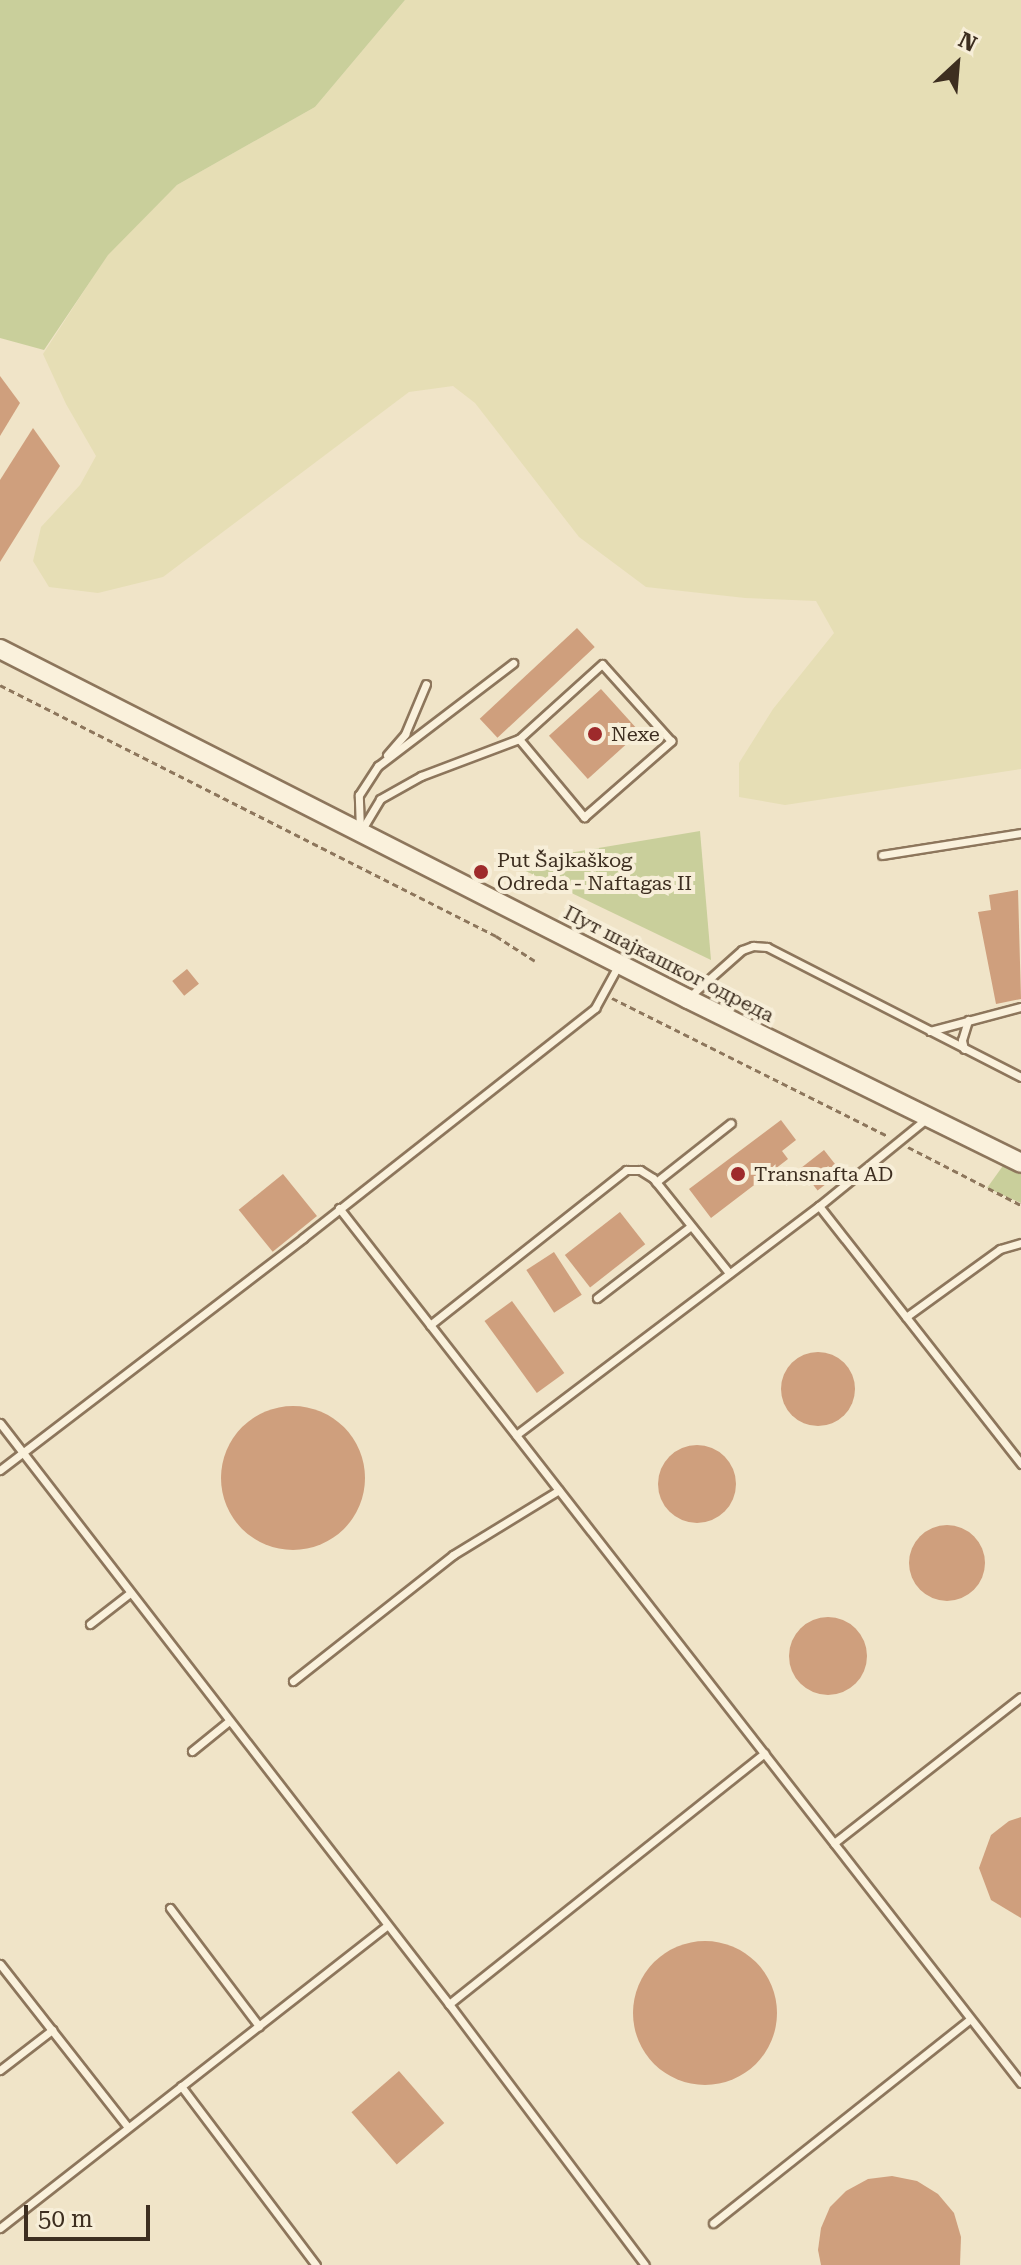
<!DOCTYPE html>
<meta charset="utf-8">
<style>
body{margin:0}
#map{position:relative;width:1021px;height:2265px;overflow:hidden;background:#f0e4c8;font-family:"Roboto Serif",serif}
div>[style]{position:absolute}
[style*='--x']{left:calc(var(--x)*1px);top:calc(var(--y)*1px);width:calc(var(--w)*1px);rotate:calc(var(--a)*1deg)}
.farmland>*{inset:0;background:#e6deb5}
.green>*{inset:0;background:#c9cf9b}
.building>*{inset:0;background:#cf9f7d;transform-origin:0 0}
.round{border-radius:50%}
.path>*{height:3px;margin-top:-1.5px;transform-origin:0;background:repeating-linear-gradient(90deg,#8d765c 0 6px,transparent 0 10px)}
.roads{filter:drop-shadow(2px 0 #8d765c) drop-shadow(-2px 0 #8d765c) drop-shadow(0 2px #8d765c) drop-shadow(0 -2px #8d765c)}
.lane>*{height:7px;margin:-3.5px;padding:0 3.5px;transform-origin:3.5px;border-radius:3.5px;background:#faf1dc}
.secondary>*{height:18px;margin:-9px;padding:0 9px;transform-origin:9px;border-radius:9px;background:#faf1dc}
.dots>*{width:22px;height:22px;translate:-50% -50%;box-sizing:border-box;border:4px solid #f7eed8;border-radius:50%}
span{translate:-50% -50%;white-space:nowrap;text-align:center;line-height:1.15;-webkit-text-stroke:8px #f7eed8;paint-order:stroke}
.poi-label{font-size:20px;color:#3d2e20}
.left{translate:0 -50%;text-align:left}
.street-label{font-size:20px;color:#3d2e20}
.north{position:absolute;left:917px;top:24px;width:80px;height:80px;-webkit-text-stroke:6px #f7eed8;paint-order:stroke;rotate:26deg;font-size:22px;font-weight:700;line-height:32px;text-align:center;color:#3d2e20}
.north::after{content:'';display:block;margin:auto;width:28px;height:36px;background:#3d2e20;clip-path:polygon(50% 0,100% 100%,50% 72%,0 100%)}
.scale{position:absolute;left:24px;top:2205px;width:126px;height:36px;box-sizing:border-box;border:4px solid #3d2e20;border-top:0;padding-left:10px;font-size:24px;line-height:28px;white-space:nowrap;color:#3d2e20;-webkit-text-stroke:6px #f7eed8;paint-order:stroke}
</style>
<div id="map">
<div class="farmland">
<div style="clip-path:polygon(405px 0,1021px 0,1021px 769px,785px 805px,739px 797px,739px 763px,773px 709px,834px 633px,816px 601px,745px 598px,646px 587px,579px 537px,475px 403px,453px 386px,409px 392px,163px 577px,98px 593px,49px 587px,33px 561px,41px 527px,80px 485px,96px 456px,66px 404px,43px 354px,108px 254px,177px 185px,315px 107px)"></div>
</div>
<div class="green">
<div style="clip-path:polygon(0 0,405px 0,315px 107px,177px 185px,108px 255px,44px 350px,0 338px)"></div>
<div style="clip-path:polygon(700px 831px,711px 960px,509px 863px)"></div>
<div style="clip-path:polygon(1005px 1163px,1021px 1171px,1021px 1203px,987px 1188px)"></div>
</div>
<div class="building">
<div style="clip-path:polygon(0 376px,20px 403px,0 436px)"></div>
<div style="clip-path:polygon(33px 428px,60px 466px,0 562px,0 480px)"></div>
<div style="left:577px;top:628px;width:26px;height:133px;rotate:47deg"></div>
<div style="left:601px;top:689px;width:58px;height:70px;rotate:48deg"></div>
<div style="clip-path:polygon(1018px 890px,1021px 999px,996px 1004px,978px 912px,991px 910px,989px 895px)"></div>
<div style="left:187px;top:969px;width:19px;height:19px;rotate:51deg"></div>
<div style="clip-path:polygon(781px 1120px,796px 1140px,782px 1151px,788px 1159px,711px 1218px,689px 1189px)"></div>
<div style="left:824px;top:1150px;width:28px;height:30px;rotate:52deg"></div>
<div style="left:283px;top:1174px;width:54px;height:57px;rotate:51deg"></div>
<div style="left:620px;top:1212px;width:41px;height:70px;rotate:52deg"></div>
<div style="left:554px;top:1252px;width:51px;height:33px;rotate:57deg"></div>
<div style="left:512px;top:1301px;width:89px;height:34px;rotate:54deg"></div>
<div class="round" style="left:781px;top:1352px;width:74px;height:74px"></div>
<div class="round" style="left:221px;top:1406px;width:144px;height:144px"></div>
<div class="round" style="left:658px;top:1445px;width:78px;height:78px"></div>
<div class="round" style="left:909px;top:1525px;width:76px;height:76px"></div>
<div class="round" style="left:789px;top:1617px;width:78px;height:78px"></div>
<div style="clip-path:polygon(1021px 1817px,1021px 1918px,991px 1900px,979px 1868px,991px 1835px,1009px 1821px)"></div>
<div class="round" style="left:633px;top:1941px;width:144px;height:144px"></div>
<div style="left:399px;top:2071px;width:69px;height:63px;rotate:49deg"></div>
<div style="clip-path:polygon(892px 2176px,917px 2181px,938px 2194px,954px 2213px,961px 2237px,960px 2265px,821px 2265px,818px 2250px,821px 2228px,830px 2207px,846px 2191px,868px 2179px)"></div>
</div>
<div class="path">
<div style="--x:0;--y:685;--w:556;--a:26.84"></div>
<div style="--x:496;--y:936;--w:46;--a:32.7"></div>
<div style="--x:612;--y:998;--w:308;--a:26.6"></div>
<div style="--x:908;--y:1147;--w:127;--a:27.2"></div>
</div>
<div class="roads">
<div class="lane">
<div style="--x:387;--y:755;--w:28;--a:-49"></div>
<div style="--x:405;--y:734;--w:54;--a:-67.2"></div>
<div style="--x:360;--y:830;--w:35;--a:-92"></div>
<div style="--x:359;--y:795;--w:35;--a:-57"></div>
<div style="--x:378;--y:766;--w:170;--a:-37.3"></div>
<div style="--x:361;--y:831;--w:37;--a:-59"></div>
<div style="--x:380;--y:799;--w:47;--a:-29.3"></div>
<div style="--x:421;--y:776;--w:105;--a:-20.7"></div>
<div style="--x:519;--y:739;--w:102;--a:50.2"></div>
<div style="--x:584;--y:817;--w:116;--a:-41.1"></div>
<div style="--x:671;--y:741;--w:103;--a:-131.9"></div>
<div style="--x:602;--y:664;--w:112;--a:137.9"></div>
<div style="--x:882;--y:855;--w:141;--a:-9"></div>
<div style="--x:689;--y:997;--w:71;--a:-41.6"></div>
<div style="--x:742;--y:950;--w:12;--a:-20"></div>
<div style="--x:753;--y:946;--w:14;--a:4"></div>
<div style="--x:767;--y:947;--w:285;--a:27.1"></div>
<div style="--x:930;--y:1031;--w:94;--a:-14.8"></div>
<div style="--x:964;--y:1049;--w:9;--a:-103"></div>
<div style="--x:962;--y:1040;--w:21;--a:-73"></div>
<div style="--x:656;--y:1182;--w:95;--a:-38.2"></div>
<div style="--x:819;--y:1206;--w:328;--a:51.9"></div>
<div style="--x:339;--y:1208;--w:1109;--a:52.07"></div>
<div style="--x:597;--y:1298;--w:118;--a:-37.5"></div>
<div style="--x:906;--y:1317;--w:116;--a:-35.9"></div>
<div style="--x:1000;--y:1249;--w:22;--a:-16"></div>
<div style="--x:430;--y:1325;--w:250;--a:-38.3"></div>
<div style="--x:626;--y:1170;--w:14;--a:0"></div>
<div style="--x:640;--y:1170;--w:15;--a:32"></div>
<div style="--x:653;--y:1178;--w:122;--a:51.3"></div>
<div style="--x:0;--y:1423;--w:734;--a:52.3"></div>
<div style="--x:449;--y:2004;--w:326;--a:53.1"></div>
<div style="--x:516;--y:1435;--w:380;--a:-37.1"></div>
<div style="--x:819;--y:1206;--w:138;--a:-39.1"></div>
<div style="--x:0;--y:1470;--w:382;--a:-37.4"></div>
<div style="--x:303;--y:1238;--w:372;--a:-38.2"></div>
<div style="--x:595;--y:1008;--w:48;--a:-61.3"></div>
<div style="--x:90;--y:1624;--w:51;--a:-37.8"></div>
<div style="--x:293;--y:1681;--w:204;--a:-38.2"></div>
<div style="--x:453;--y:1555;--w:124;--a:-31.5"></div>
<div style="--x:192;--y:1751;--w:48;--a:-39"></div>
<div style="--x:834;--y:1843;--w:237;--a:-38"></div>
<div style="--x:170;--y:1908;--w:148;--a:53"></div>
<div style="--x:0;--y:1964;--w:206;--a:51.9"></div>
<div style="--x:449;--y:2004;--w:403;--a:-38.5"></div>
<div style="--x:0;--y:2070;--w:66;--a:-37.6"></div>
<div style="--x:181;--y:2086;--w:224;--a:53"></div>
<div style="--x:713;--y:2223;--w:328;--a:-38.4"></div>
<div style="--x:0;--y:2228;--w:490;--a:-38"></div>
</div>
<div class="secondary">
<div style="--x:0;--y:649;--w:772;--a:26.96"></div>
<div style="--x:688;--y:999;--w:371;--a:26.2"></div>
</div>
</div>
<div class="dots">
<div style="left:595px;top:734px;background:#9e2a2b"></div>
<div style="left:481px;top:872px;background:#9e2a2b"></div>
<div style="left:738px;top:1174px;background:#9e2a2b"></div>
</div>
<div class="poi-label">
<span class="left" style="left:611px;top:734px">Nexe</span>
<span class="left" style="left:497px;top:872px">Put Šajkaškog<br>Odreda - Naftagas II</span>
<span class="left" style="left:754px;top:1174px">Transnafta AD</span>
</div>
<div class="street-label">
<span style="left:669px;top:964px;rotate:27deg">Пут шајкашког одреда</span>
</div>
<div class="north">N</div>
<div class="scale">50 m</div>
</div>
